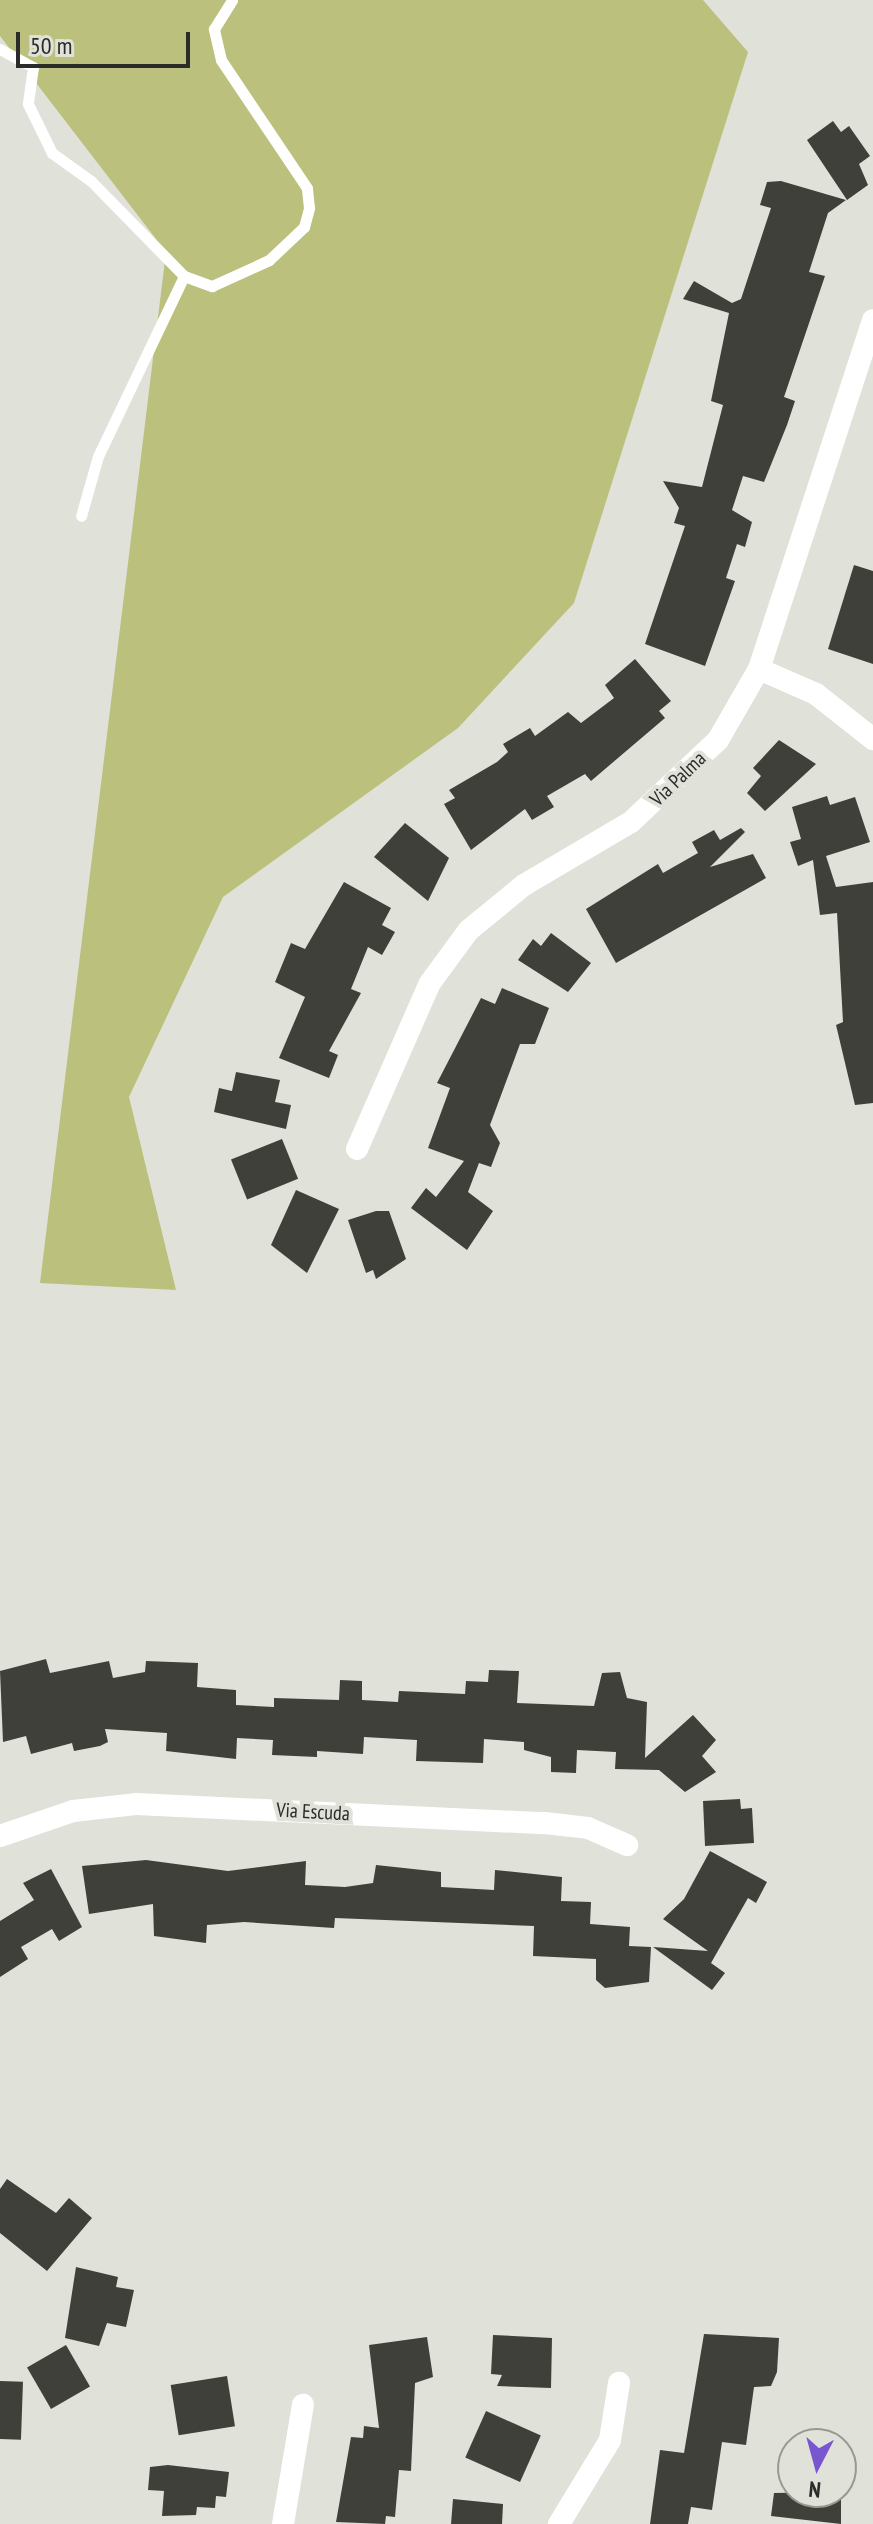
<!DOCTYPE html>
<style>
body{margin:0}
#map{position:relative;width:873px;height:2524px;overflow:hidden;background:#e0e1d9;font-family:"PT Sans Narrow",sans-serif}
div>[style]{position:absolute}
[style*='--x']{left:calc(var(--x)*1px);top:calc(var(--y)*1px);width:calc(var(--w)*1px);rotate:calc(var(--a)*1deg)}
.green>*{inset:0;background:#bbc17d}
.building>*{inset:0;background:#3f403a;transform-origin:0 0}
.service>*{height:11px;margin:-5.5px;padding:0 5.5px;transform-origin:5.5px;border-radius:5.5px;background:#fff}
.minor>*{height:22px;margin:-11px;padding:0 11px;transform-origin:11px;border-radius:11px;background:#fff}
span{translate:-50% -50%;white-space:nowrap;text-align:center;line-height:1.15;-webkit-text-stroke:8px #e0e1d9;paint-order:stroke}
.street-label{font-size:20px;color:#2b2c29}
.north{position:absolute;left:777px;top:2428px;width:80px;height:80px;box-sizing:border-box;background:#e0e1d9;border:2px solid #989993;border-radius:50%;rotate:186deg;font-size:22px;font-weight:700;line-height:32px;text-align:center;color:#2b2c29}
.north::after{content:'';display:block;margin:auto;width:28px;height:36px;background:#7856d0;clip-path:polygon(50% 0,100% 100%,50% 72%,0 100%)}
.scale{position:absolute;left:16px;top:32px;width:174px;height:36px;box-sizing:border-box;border:4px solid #2b2c29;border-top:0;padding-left:10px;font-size:24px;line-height:28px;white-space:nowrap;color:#2b2c29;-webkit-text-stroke:6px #e0e1d9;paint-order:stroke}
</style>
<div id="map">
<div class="green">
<div style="clip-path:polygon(0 0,703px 0,748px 52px,574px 603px,458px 728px,223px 897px,129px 1097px,176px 1290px,40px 1283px,166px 252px,0 36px)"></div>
</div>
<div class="building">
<div style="clip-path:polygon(833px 121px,841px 132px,849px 126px,870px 156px,859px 164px,868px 185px,847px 200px,807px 140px)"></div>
<div style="clip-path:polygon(781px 181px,846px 200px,828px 213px,809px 272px,825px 276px,784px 397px,795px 401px,787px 425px,764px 482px,743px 476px,732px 510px,752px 522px,745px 547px,737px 544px,726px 578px,735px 581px,705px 666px,645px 644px,685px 526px,674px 523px,679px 508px,663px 481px,702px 487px,723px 405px,711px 401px,729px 313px,683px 299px,694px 281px,732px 303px,741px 299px,771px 208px,760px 205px,767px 182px)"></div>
<div style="clip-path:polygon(854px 565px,873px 571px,873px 664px,828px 649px)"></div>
<div style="clip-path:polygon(635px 659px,671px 701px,659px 711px,665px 718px,591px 781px,585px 774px,547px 796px,554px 807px,532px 820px,525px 809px,471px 850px,444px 804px,455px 798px,449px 790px,497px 762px,508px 752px,503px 744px,530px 728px,535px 736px,568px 712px,581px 723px,614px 698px,605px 685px)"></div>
<div style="clip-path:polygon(779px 740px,816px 764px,765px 811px,747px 793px,761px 776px,753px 768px)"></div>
<div style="clip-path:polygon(827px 796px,830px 805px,855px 797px,870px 842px,826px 856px,836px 887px,873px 882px,873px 1103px,855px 1105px,836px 1025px,843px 1022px,837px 913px,820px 915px,813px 860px,798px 866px,790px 842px,801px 839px,792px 807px)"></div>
<div style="clip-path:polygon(405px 823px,449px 858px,428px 901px,374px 857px)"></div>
<div style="clip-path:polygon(741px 828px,745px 832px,710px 867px,753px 854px,766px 878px,616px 963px,586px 909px,658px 864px,663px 873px,698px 853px,692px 842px,714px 830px,720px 840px)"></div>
<div style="clip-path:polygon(344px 882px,391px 908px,382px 925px,395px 932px,382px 955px,368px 947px,351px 989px,361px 993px,329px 1051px,338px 1055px,329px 1078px,279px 1058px,305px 997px,275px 982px,291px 943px,305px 949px)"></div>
<div style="clip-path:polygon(551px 933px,591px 963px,568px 992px,518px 960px,533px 939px,541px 946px)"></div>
<div style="clip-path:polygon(502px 988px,549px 1008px,535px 1044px,520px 1044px,490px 1125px,500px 1143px,491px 1167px,479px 1163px,468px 1192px,493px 1211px,467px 1250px,411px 1208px,426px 1188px,436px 1197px,464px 1161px,428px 1148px,450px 1088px,437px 1083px,481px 998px,495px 1004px)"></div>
<div style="clip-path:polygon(236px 1072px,280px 1080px,275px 1102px,291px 1105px,286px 1129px,214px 1112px,219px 1088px,232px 1091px)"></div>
<div style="left:282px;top:1139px;width:43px;height:55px;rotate:68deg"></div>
<div style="clip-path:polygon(296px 1190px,339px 1209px,307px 1273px,271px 1245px)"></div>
<div style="clip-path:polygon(376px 1211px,389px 1211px,406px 1259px,376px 1279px,373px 1270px,366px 1273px,348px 1220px)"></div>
<div style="clip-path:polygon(46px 1659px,50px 1673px,109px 1661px,113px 1678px,145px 1672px,146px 1661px,198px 1663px,197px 1687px,236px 1690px,236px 1705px,274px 1707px,274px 1698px,339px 1700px,340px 1680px,362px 1681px,362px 1700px,398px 1702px,399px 1691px,465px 1694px,466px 1681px,488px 1682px,489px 1670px,519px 1671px,517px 1703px,594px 1706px,602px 1673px,620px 1672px,627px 1698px,647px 1702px,645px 1758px,693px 1715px,716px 1740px,702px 1756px,716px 1772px,685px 1792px,659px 1770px,615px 1769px,616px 1752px,577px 1750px,576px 1773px,551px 1772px,551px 1757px,524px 1750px,524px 1742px,484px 1739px,483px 1763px,416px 1761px,417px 1740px,364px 1737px,363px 1754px,317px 1751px,317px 1757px,272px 1755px,273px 1740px,237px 1738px,236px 1759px,166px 1751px,167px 1733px,105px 1729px,108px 1742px,100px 1746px,74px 1751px,72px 1743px,31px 1754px,26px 1736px,3px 1742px,0 1671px)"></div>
<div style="clip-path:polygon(740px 1799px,741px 1809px,752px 1808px,754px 1843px,705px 1846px,703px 1801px)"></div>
<div style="clip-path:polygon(710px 1851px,767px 1882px,756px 1903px,748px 1898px,711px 1963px,725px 1973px,712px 1990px,653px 1947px,708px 1951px,663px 1919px,684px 1899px)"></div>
<div style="clip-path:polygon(146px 1860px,228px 1871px,306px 1861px,305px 1885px,345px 1887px,373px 1883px,376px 1865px,441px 1872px,441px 1887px,494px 1890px,495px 1870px,562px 1877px,561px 1901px,591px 1902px,590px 1924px,630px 1927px,629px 1946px,651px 1947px,649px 1982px,605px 1988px,596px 1980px,596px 1959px,533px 1956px,534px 1926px,335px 1918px,334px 1928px,244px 1922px,207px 1925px,206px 1943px,154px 1936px,153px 1904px,89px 1914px,82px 1866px)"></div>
<div style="clip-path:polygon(51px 1869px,82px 1927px,59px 1941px,52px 1929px,21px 1947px,28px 1959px,0 1977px,0 1921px,34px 1900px,23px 1883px)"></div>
<div style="clip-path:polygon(7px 2179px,56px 2213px,69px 2198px,92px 2218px,47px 2271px,0 2233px,0 2189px)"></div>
<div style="clip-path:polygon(76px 2267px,118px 2277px,116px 2287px,134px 2290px,126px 2327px,107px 2323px,99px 2346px,65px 2338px)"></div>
<div style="clip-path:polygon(704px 2334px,779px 2338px,777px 2372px,771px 2386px,754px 2387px,746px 2445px,722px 2442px,712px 2510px,691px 2507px,688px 2524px,650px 2524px,660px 2450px,684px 2453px)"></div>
<div style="clip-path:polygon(493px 2335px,552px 2338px,551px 2388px,497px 2386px,502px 2375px,491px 2374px)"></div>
<div style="clip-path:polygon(427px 2337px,433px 2377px,415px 2383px,411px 2471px,399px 2470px,395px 2517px,386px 2516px,385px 2524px,336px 2522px,351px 2437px,363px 2438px,364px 2426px,379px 2428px,369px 2345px)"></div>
<div style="left:66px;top:2345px;width:48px;height:45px;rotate:60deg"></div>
<div style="left:227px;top:2376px;width:51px;height:57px;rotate:81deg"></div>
<div style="left:0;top:2381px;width:23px;height:58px;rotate:2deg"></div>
<div style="left:486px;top:2411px;width:60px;height:51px;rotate:24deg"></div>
<div style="clip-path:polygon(168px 2465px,229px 2472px,226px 2497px,216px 2496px,215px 2508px,197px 2507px,196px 2515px,162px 2516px,164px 2491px,148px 2490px,150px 2467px)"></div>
<div style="clip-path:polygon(841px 2492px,841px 2524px,771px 2516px,774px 2493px)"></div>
<div style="clip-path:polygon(453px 2499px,503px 2504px,502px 2524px,451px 2524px)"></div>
</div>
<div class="service">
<div style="--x:0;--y:49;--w:38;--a:29"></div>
<div style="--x:33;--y:67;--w:37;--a:98"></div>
<div style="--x:28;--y:104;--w:55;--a:63.9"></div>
<div style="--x:52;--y:153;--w:48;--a:35.7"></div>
<div style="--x:91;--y:181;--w:133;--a:45.6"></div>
<div style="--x:184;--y:276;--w:199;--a:115.5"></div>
<div style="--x:98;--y:456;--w:62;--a:105.8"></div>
<div style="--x:184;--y:276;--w:30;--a:20"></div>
<div style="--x:212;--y:286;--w:63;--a:-24.5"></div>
<div style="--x:269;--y:260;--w:48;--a:-43.3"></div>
<div style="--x:304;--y:227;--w:20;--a:-75"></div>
<div style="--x:309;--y:208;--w:20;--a:-96"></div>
<div style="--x:307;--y:188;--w:154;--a:-123.9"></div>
<div style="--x:221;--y:60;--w:32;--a:-103"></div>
<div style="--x:214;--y:29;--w:34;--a:-58"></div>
</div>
<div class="minor">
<div style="--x:759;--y:669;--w:62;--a:23.7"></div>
<div style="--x:816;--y:694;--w:73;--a:38.3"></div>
<div style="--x:357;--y:1149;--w:181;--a:-66.3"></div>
<div style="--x:430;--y:983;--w:66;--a:-53.7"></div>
<div style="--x:469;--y:930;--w:71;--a:-39.3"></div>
<div style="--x:524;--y:885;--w:124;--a:-30.5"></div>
<div style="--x:631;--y:822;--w:120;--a:-43.3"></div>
<div style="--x:718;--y:740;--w:82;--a:-60"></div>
<div style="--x:759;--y:669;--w:367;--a:-71.9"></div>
<div style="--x:0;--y:1836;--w:77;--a:-18.9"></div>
<div style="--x:73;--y:1811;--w:63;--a:-6.3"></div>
<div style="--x:136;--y:1804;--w:409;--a:2.7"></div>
<div style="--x:545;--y:1823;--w:43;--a:6.6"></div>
<div style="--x:588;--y:1828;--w:43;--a:23.6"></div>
<div style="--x:283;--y:2524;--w:121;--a:-80.5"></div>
<div style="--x:559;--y:2524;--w:98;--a:-58.7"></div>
<div style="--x:610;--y:2440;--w:58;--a:-81"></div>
</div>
<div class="street-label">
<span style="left:678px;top:779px;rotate:-44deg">Via Palma</span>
<span style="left:313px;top:1812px;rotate:3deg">Via Escuda</span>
</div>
<div class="north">N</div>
<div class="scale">50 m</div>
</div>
